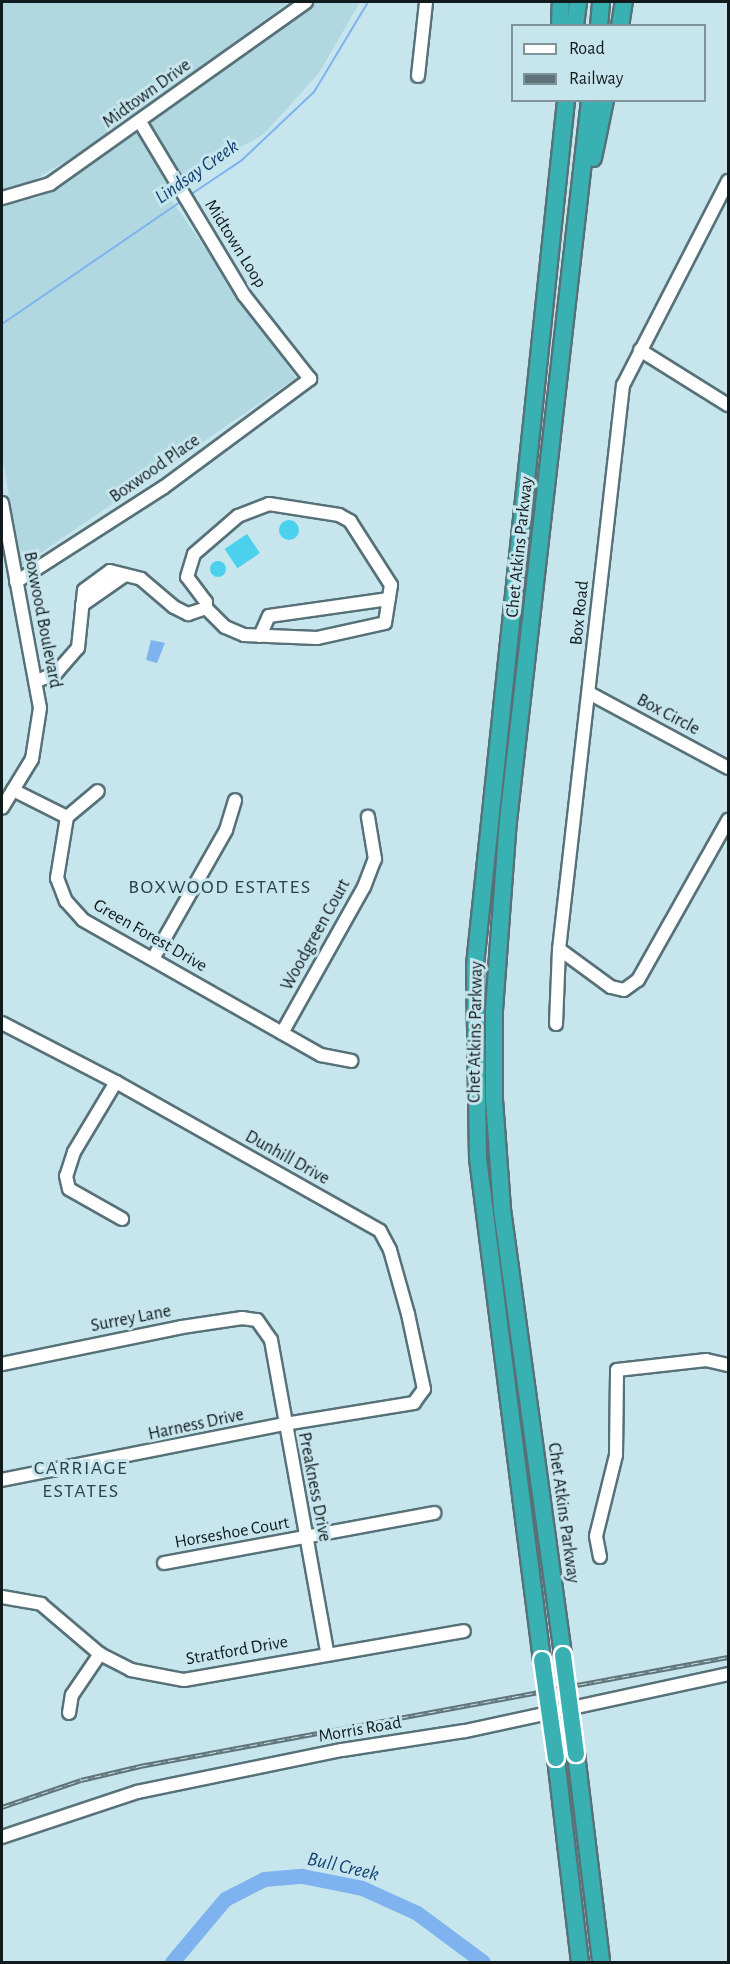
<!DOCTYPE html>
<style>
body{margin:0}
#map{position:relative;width:730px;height:1964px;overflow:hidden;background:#c7e5ed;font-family:"Alegreya Sans",sans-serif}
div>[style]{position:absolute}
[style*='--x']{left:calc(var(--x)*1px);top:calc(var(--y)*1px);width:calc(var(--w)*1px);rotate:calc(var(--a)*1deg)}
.built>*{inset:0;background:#b1d7e1}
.green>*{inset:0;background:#4bd1ee;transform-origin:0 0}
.round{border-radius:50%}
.water>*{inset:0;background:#7eb3f0}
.stream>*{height:2px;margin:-1px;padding:0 1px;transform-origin:1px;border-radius:1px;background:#7eb3f0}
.river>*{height:15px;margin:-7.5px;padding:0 7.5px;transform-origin:7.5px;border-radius:7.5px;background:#7eb3f0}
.roads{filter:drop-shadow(2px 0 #577178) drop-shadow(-2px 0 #577178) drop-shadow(0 2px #577178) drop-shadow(0 -2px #577178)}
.minor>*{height:12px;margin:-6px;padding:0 6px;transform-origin:6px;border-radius:6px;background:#fff}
.highway>*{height:16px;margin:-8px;padding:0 8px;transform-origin:8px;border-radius:8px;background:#39b0b2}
.rail>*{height:4.5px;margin-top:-2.25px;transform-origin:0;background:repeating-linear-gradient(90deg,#c7e5ed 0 7px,#607378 0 14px);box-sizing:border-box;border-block:2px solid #607378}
.bridges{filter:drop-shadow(2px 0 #fff) drop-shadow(-2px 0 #fff) drop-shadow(0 2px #fff) drop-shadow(0 -2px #fff)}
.highway-bridge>*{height:16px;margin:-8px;padding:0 8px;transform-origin:8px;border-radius:8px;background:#39b0b2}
span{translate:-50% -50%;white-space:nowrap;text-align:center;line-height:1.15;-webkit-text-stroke:6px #c7e5ed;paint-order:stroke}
.street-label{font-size:18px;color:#111b1e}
.water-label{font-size:20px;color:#124171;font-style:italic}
.neighbourhood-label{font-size:20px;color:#294349;letter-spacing:1.5px}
.frame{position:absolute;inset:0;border:3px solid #111b1e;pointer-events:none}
.legend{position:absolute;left:511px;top:24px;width:195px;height:78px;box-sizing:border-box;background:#c7e5ed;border:2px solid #7e949a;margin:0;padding:8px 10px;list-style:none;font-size:18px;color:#111b1e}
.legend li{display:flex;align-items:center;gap:12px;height:30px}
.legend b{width:30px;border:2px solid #7e949a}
</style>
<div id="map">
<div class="built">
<div style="clip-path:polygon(2px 2px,289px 2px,96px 143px,19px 189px,2px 191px)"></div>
<div style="clip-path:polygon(314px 2px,360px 2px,319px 73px,264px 134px,165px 191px,296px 378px,20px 567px,2px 453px,2px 205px,40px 197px,133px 136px)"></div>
</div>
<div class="green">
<div class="round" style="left:279px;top:520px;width:20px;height:20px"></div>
<div style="left:247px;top:534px;width:23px;height:27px;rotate:56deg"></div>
<div class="round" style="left:210px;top:561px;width:16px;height:16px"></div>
</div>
<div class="water">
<div style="clip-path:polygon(151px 640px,165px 643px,157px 663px,146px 660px)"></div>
</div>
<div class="stream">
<div style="--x:190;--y:195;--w:63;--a:-33.9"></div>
<div style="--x:242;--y:160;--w:99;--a:-43.4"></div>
<div style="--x:314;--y:92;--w:105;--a:-59"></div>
<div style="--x:2;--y:324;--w:219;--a:-34.4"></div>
</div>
<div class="river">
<div style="--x:172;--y:1962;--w:82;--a:-49.9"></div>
<div style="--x:225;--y:1899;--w:44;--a:-27.1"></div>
<div style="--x:264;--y:1879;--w:38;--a:-5"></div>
<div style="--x:302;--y:1876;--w:61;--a:11.3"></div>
<div style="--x:362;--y:1888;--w:60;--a:24.4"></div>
<div style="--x:417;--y:1913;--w:82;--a:36.6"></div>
</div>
<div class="roads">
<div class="minor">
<div style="--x:418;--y:76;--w:74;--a:-83.8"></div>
<div style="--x:728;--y:181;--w:229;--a:117.2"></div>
<div style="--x:623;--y:385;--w:568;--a:96.47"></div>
<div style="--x:559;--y:949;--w:64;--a:36.2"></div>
<div style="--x:611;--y:987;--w:13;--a:13"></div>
<div style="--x:624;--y:990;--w:17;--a:-36"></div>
<div style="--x:638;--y:980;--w:184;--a:-60.6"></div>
<div style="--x:2;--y:198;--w:50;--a:-16.3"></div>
<div style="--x:50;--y:184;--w:314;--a:-35.4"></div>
<div style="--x:640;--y:350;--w:104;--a:32"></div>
<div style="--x:2;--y:503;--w:208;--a:79.5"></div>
<div style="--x:40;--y:708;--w:52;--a:98.9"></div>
<div style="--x:32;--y:759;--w:57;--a:121.5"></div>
<div style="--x:269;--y:504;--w:71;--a:8.9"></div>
<div style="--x:339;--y:515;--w:13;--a:29"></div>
<div style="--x:350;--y:521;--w:76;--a:57.4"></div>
<div style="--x:391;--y:585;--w:38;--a:99"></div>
<div style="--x:385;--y:623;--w:70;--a:167.6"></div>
<div style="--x:317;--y:638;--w:73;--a:-177.6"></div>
<div style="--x:244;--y:635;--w:21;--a:-157"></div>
<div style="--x:225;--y:627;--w:27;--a:-135"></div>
<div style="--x:206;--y:608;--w:6;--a:-90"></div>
<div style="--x:206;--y:602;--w:31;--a:-127"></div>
<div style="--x:187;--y:577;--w:24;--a:-73"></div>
<div style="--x:194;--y:554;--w:58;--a:-40.8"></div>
<div style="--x:238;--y:516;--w:33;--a:-21"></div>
<div style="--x:16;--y:582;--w:176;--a:-32.7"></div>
<div style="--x:164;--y:487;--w:182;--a:-36.5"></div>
<div style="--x:310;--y:379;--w:107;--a:-128.2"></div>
<div style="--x:244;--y:295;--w:202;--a:-121"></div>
<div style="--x:82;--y:605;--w:52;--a:-34.9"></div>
<div style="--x:260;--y:636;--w:22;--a:-66"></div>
<div style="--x:269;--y:616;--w:121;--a:-8.1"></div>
<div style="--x:37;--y:681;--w:21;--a:-23"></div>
<div style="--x:56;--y:673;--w:33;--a:-49"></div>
<div style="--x:78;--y:648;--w:58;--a:-84.1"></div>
<div style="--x:84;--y:590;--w:32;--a:-36"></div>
<div style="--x:110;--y:571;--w:32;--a:14"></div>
<div style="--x:141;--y:579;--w:43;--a:40.3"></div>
<div style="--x:174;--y:607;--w:16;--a:27"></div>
<div style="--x:188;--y:614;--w:19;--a:-18"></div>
<div style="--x:589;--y:693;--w:158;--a:28.3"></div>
<div style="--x:13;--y:790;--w:60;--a:26.6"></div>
<div style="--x:67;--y:817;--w:62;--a:99.3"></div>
<div style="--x:57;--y:878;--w:25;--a:69"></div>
<div style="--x:66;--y:901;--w:25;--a:48"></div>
<div style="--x:83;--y:920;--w:274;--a:29.6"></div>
<div style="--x:321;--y:1055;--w:31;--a:11"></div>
<div style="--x:67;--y:817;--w:40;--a:-40"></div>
<div style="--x:154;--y:957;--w:146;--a:-60.4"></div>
<div style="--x:226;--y:830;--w:31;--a:-73"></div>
<div style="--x:2;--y:1023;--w:128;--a:27.4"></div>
<div style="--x:116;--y:1082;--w:303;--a:29.4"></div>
<div style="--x:380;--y:1231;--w:21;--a:62"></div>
<div style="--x:390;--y:1250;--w:66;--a:74.3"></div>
<div style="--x:408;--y:1314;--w:77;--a:78"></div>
<div style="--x:424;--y:1389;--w:17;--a:126"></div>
<div style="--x:414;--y:1403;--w:132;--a:170.8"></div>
<div style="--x:284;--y:1424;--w:288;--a:168.8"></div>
<div style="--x:556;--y:1024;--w:75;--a:-87.7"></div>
<div style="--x:282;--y:1033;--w:167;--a:-60.7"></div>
<div style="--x:364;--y:887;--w:30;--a:-69"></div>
<div style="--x:375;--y:859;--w:43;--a:-99.5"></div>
<div style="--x:116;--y:1082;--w:82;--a:121"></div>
<div style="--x:74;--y:1152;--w:25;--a:108"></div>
<div style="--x:66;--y:1176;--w:13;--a:77"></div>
<div style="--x:69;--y:1189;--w:61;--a:29.5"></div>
<div style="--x:2;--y:1364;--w:184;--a:-11.6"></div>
<div style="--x:182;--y:1327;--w:61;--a:-8.5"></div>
<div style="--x:242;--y:1318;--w:15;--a:8"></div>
<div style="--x:257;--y:1320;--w:24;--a:55"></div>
<div style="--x:271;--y:1340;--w:317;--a:79.8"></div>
<div style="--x:600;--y:1557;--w:21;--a:-101"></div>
<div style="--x:596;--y:1536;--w:83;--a:-76.1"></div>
<div style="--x:616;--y:1455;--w:85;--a:-89.3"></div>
<div style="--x:617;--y:1370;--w:90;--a:-6.4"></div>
<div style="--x:706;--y:1360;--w:23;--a:13"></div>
<div style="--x:164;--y:1563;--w:275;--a:-10.5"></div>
<div style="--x:2;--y:1597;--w:40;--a:10"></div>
<div style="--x:41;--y:1604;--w:77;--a:40.3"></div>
<div style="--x:100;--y:1654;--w:35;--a:27"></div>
<div style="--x:131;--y:1670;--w:54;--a:10.7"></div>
<div style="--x:184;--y:1680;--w:284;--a:-9.9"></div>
<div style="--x:69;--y:1713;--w:18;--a:-81"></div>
<div style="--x:72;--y:1695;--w:50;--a:-55.7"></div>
<div style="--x:2;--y:1837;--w:142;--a:-18.4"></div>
<div style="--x:137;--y:1792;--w:209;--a:-11.6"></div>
<div style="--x:342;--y:1750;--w:124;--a:-8.8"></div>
<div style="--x:465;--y:1731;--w:269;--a:-12.2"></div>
</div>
<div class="highway">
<div style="--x:560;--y:26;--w:24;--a:-88"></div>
<div style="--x:575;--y:26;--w:24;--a:-83"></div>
<div style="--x:599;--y:26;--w:24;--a:-85"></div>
<div style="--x:620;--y:26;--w:24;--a:-81"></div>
<div style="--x:593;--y:158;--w:59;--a:-78.3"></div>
<div style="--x:563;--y:1655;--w:450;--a:-97.8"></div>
<div style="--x:502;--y:1209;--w:110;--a:-94.2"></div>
<div style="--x:494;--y:1099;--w:89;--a:-90"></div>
<div style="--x:494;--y:1010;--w:190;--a:-85.8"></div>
<div style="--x:508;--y:821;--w:726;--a:-83.51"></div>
<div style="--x:542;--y:1660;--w:506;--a:-97.27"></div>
<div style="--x:478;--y:1158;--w:193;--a:-90.9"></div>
<div style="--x:475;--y:965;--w:870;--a:-83.99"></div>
<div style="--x:576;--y:1754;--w:209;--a:83.1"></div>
<div style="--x:556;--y:1758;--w:205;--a:83.3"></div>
</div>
</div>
<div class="rail">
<div style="--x:2;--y:1807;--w:83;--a:-18.9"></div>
<div style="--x:81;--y:1780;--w:61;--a:-13.3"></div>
<div style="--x:140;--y:1766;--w:598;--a:-10.5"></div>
</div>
<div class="bridges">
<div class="highway-bridge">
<div style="--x:563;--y:1655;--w:100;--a:82.5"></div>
<div style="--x:542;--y:1660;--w:99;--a:81.9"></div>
</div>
</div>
<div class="street-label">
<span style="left:147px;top:94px;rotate:-36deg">Midtown Drive</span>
<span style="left:235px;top:244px;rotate:58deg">Midtown Loop</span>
<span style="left:155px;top:469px;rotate:-35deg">Boxwood Place</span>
<span style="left:520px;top:547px;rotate:-84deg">Chet Atkins Parkway</span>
<span style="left:580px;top:613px;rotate:-84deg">Box Road</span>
<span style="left:42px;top:620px;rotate:79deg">Boxwood Boulevard</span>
<span style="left:668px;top:715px;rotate:28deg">Box Circle</span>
<span style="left:316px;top:935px;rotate:-61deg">Woodgreen Court</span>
<span style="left:150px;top:936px;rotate:30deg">Green Forest Drive</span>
<span style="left:476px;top:1032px;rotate:-89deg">Chet Atkins Parkway</span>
<span style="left:287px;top:1158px;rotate:29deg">Dunhill Drive</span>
<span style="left:131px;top:1319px;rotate:-11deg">Surrey Lane</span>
<span style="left:196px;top:1425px;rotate:-12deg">Harness Drive</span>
<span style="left:314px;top:1487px;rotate:79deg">Preakness Drive</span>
<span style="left:563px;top:1513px;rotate:82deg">Chet Atkins Parkway</span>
<span style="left:232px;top:1533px;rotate:-10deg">Horseshoe Court</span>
<span style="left:237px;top:1651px;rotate:-10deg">Stratford Drive</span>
<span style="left:360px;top:1730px;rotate:-10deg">Morris Road</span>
</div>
<div class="water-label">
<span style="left:197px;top:172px;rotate:-35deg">Lindsay Creek</span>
<span style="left:343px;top:1867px;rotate:13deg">Bull Creek</span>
</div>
<div class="neighbourhood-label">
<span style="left:220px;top:887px">BOXWOOD ESTATES</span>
<span style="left:81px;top:1480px">CARRIAGE<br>ESTATES</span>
</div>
<div class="frame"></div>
<ul class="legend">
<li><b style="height:8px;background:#fff"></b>Road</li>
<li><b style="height:8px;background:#607378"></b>Railway</li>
</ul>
</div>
